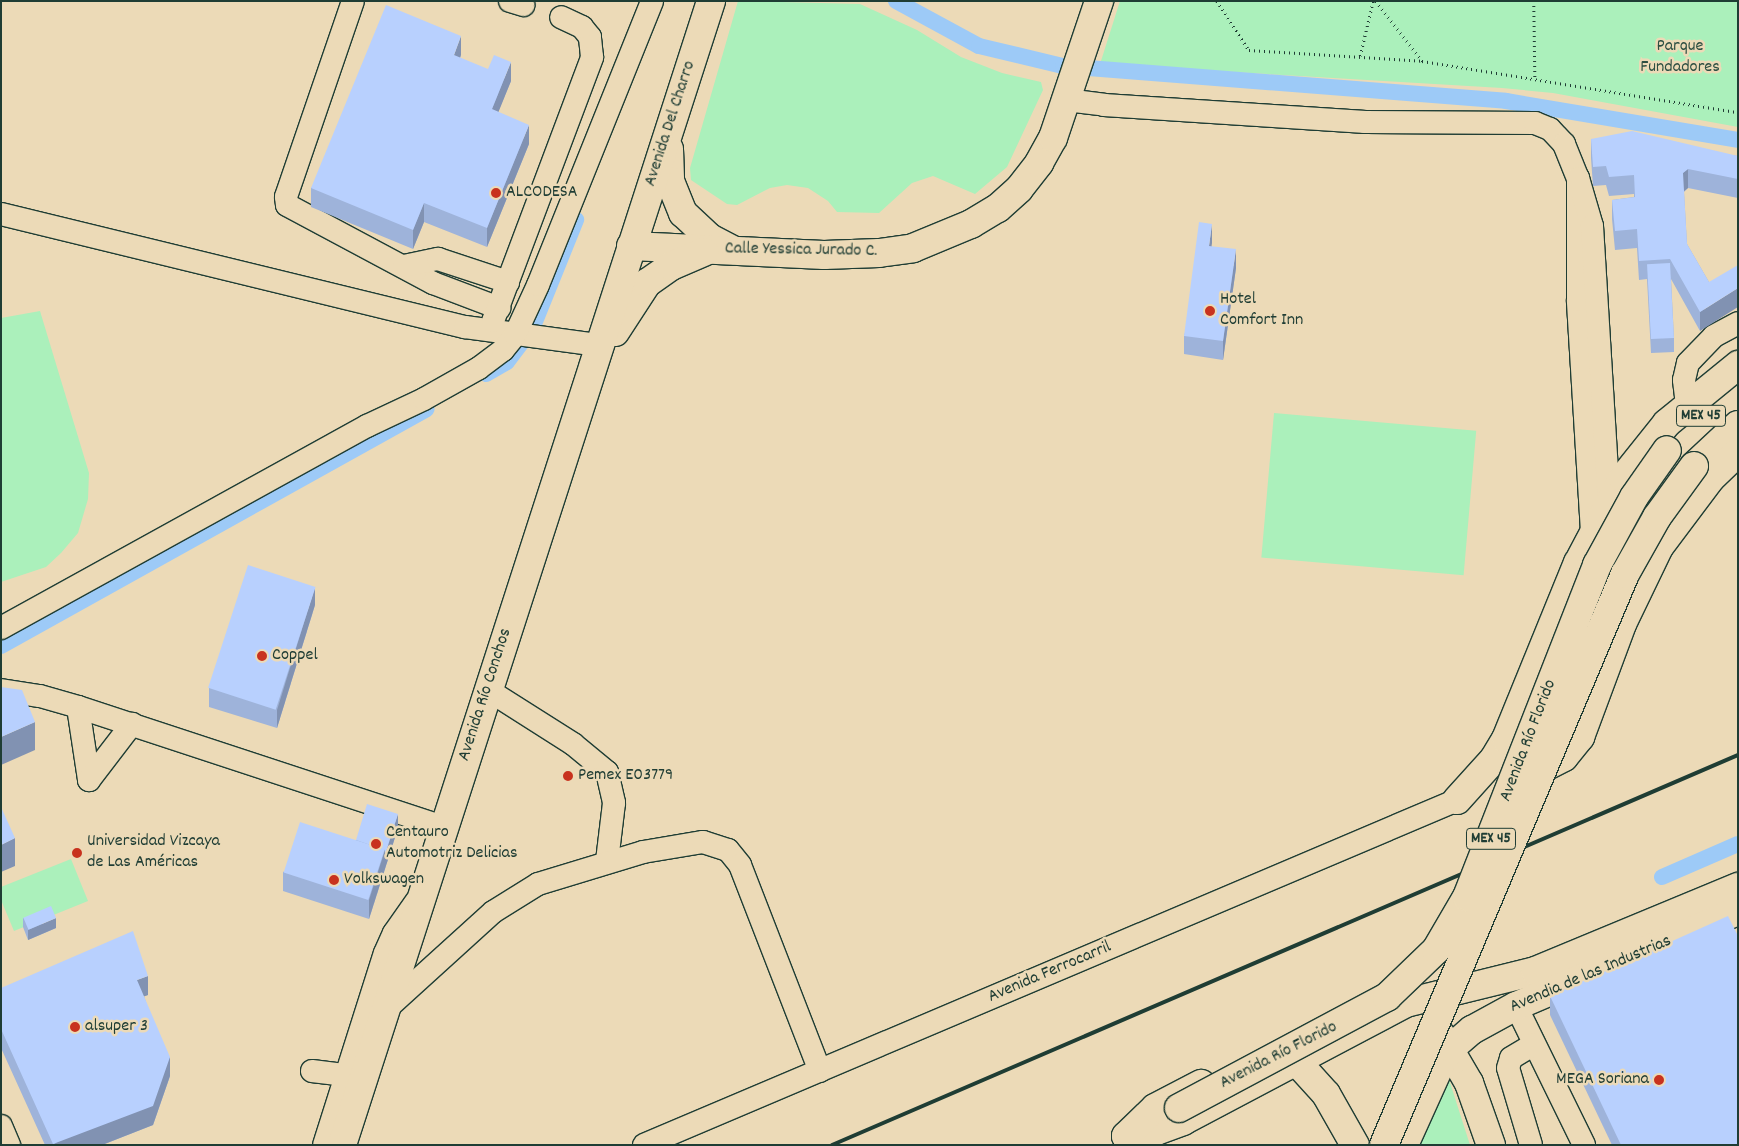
<!DOCTYPE html>
<meta charset="utf-8">
<style>
body{margin:0}
#map{position:relative;width:1739px;height:1146px;overflow:hidden;background:#ecdab7;font-family:Dekko,sans-serif}
div>[style]{position:absolute}
[style*='--x']{left:calc(var(--x)*1px);top:calc(var(--y)*1px);width:calc(var(--w)*1px);rotate:calc(var(--a)*1deg)}
.green>*{inset:0;background:#abf0bb;transform-origin:0 0}
.canal>*{height:16px;margin:-8px;padding:0 8px;transform-origin:8px;border-radius:8px;background:#9dcaf7}
.path>*{height:2.5px;margin-top:-1.25px;transform-origin:0;background:repeating-linear-gradient(90deg,#1f3d34 0 1px,transparent 0 5px)}
.roads{filter:drop-shadow(1px 0 #1f3d34) drop-shadow(-1px 0 #1f3d34) drop-shadow(0 1px #1f3d34) drop-shadow(0 -1px #1f3d34)}
.minor>*{height:22px;margin:-11px;padding:0 11px;transform-origin:11px;border-radius:11px;background:#ecdab7}
.major>*{height:28px;margin:-14px;padding:0 14px;transform-origin:14px;border-radius:14px;background:#ecdab7}
.rail>*{height:4px;margin:-2px;padding:0 2px;transform-origin:2px;border-radius:2px;background:#1f3d34}
.bridges{filter:drop-shadow(1px 0 #1f3d34) drop-shadow(-1px 0 #1f3d34) drop-shadow(0 1px #1f3d34) drop-shadow(0 -1px #1f3d34)}
.major-bridge>*{height:28px;margin:-14px;padding:0 14px;transform-origin:14px;border-radius:14px;background:#ecdab7}
.wall>*{inset:0;background:#9eb3da}
.shaded-wall>*{inset:0;background:#8192b2}
.building>*{inset:0;background:#b8d0fe;transform-origin:0 0}
.dots>*{width:14px;height:14px;translate:-50% -50%;box-sizing:border-box;border:2px solid #ecdab7;border-radius:50%}
span{translate:-50% -50%;white-space:nowrap;text-align:center;line-height:1.15;-webkit-text-stroke:5px #ecdab7;paint-order:stroke}
.shield-label span{padding:1px 4px;background:#ecdab7;border:1px solid;border-radius:4px;-webkit-text-stroke-width:0}
.shield-label{font-size:16px;color:#1f3d34;font-weight:700}
.park-label{font-size:18px;color:#2d4f42}
.street-label{font-size:18px;color:#1f3d34}
.poi-label{font-size:18px;color:#1f3d34}
.left{translate:0 -50%;text-align:left}
.right{translate:-100% -50%;text-align:right}
.frame{position:absolute;inset:0;border:2px solid #1f3d34;pointer-events:none}
</style>
<div id="map">
<div class="green">
<div style="clip-path:polygon(738px 1px,860px 4px,917px 30px,961px 57px,1002px 73px,1041px 82px,1043px 90px,1007px 167px,975px 194px,933px 176px,912px 183px,879px 213px,837px 212px,828px 201px,808px 188px,787px 185px,770px 188px,737px 205px,727px 204px,691px 180px,690px 168px)"></div>
<div style="clip-path:polygon(1120px 1px,1738px 1px,1738px 127px,1553px 93px,1502px 88px,1100px 64px)"></div>
<div style="clip-path:polygon(40px 311px,89px 473px,88px 499px,78px 533px,61px 553px,46px 567px,1px 582px,1px 318px)"></div>
<div style="left:1274px;top:413px;width:203px;height:145px;rotate:5deg"></div>
<div style="clip-path:polygon(71px 859px,88px 901px,14px 931px,1px 900px,1px 887px)"></div>
<div style="clip-path:polygon(1446px 1070px,1470px 1145px,1412px 1145px)"></div>
</div>
<div class="canal">
<div style="--x:896;--y:1;--w:94;--a:28.5"></div>
<div style="--x:979;--y:46;--w:86;--a:13.4"></div>
<div style="--x:1063;--y:66;--w:444;--a:4.5"></div>
<div style="--x:1506;--y:101;--w:235;--a:9.5"></div>
<div style="--x:486;--y:374;--w:24;--a:-30"></div>
<div style="--x:507;--y:362;--w:41;--a:-52.9"></div>
<div style="--x:532;--y:329;--w:118;--a:-68"></div>
<div style="--x:1;--y:646;--w:487;--a:-29.1"></div>
<div style="--x:1662;--y:877;--w:83;--a:-23.5"></div>
</div>
<div class="path">
<div style="--x:1217;--y:1;--w:59;--a:56.9"></div>
<div style="--x:1249;--y:50;--w:173;--a:3.6"></div>
<div style="--x:1422;--y:61;--w:320;--a:9.2"></div>
<div style="--x:1376;--y:1;--w:76;--a:52.5"></div>
<div style="--x:1534;--y:1;--w:76;--a:89.2"></div>
<div style="--x:1360;--y:56;--w:57;--a:-76.7"></div>
</div>
<div class="roads">
<div class="minor">
<div style="--x:353;--y:1;--w:207;--a:108.9"></div>
<div style="--x:286;--y:197;--w:8;--a:83"></div>
<div style="--x:287;--y:205;--w:166;--a:28.1"></div>
<div style="--x:433;--y:283;--w:71;--a:20.7"></div>
<div style="--x:510;--y:1;--w:14;--a:17"></div>
<div style="--x:1066;--y:100;--w:38;--a:7"></div>
<div style="--x:1104;--y:105;--w:262;--a:3.7"></div>
<div style="--x:1365;--y:122;--w:170;--a:0.3"></div>
<div style="--x:1535;--y:123;--w:16;--a:22"></div>
<div style="--x:1550;--y:129;--w:21;--a:47"></div>
<div style="--x:1564;--y:144;--w:37;--a:68"></div>
<div style="--x:1;--y:214;--w:478;--a:13.7"></div>
<div style="--x:465;--y:327;--w:135;--a:7.7"></div>
<div style="--x:404;--y:266;--w:35;--a:-12"></div>
<div style="--x:438;--y:259;--w:74;--a:18.2"></div>
<div style="--x:493;--y:321;--w:282;--a:-69.4"></div>
<div style="--x:592;--y:57;--w:20;--a:-96"></div>
<div style="--x:590;--y:37;--w:13;--a:-129"></div>
<div style="--x:582;--y:27;--w:23;--a:-155"></div>
<div style="--x:1687;--y:405;--w:25;--a:-97"></div>
<div style="--x:1684;--y:380;--w:17;--a:-77"></div>
<div style="--x:1688;--y:363;--w:37;--a:-46"></div>
<div style="--x:1714;--y:336;--w:27;--a:-28"></div>
<div style="--x:1592;--y:532;--w:232;--a:-93.5"></div>
<div style="--x:1578;--y:300;--w:122;--a:-90"></div>
<div style="--x:1578;--y:178;--w:50;--a:73.7"></div>
<div style="--x:1592;--y:226;--w:276;--a:86.5"></div>
<div style="--x:1;--y:628;--w:418;--a:-28.9"></div>
<div style="--x:367;--y:426;--w:63;--a:-25.3"></div>
<div style="--x:424;--y:399;--w:63;--a:-29.4"></div>
<div style="--x:479;--y:368;--w:30;--a:-37"></div>
<div style="--x:503;--y:350;--w:19;--a:-51"></div>
<div style="--x:515;--y:335;--w:55;--a:-65.3"></div>
<div style="--x:538;--y:285;--w:306;--a:-68.1"></div>
<div style="--x:1;--y:690;--w:39;--a:9"></div>
<div style="--x:40;--y:696;--w:40;--a:16"></div>
<div style="--x:78;--y:707;--w:385;--a:18.2"></div>
<div style="--x:488;--y:690;--w:101;--a:32.4"></div>
<div style="--x:573;--y:744;--w:44;--a:39.5"></div>
<div style="--x:607;--y:772;--w:32;--a:77"></div>
<div style="--x:614;--y:803;--w:58;--a:96.9"></div>
<div style="--x:78;--y:707;--w:74;--a:81.4"></div>
<div style="--x:89;--y:780;--w:71;--a:-52.5"></div>
<div style="--x:1516;--y:1006;--w:155;--a:63.9"></div>
<div style="--x:385;--y:1010;--w:146;--a:-42.2"></div>
<div style="--x:493;--y:912;--w:53;--a:-31.9"></div>
<div style="--x:538;--y:884;--w:110;--a:-16.9"></div>
<div style="--x:643;--y:852;--w:61;--a:-9.5"></div>
<div style="--x:703;--y:842;--w:26;--a:18"></div>
<div style="--x:728;--y:850;--w:19;--a:51"></div>
<div style="--x:740;--y:865;--w:221;--a:68.8"></div>
<div style="--x:312;--y:1071;--w:34;--a:7"></div>
<div style="--x:1;--y:1126;--w:21;--a:67"></div>
<div style="--x:324;--y:1145;--w:201;--a:-72.4"></div>
<div style="--x:385;--y:953;--w:22;--a:-66"></div>
<div style="--x:394;--y:933;--w:37;--a:-55"></div>
<div style="--x:644;--y:1145;--w:883;--a:-22.99"></div>
<div style="--x:1531;--y:1145;--w:80;--a:-106.6"></div>
<div style="--x:1508;--y:1068;--w:10;--a:-73"></div>
<div style="--x:1511;--y:1058;--w:27;--a:-31"></div>
</div>
<div class="major">
<div style="--x:669;--y:149;--w:32;--a:88"></div>
<div style="--x:670;--y:181;--w:35;--a:68"></div>
<div style="--x:683;--y:213;--w:37;--a:43"></div>
<div style="--x:710;--y:238;--w:26;--a:28"></div>
<div style="--x:631;--y:246;--w:193;--a:2.7"></div>
<div style="--x:824;--y:255;--w:55;--a:-2.1"></div>
<div style="--x:879;--y:253;--w:34;--a:-8"></div>
<div style="--x:913;--y:248;--w:63;--a:-22.5"></div>
<div style="--x:971;--y:224;--w:31;--a:-31"></div>
<div style="--x:998;--y:208;--w:28;--a:-42"></div>
<div style="--x:1019;--y:189;--w:33;--a:-52"></div>
<div style="--x:1039;--y:163;--w:29;--a:-61"></div>
<div style="--x:1053;--y:138;--w:145;--a:-71.4"></div>
<div style="--x:615;--y:332;--w:59;--a:-56.9"></div>
<div style="--x:647;--y:283;--w:29;--a:-35"></div>
<div style="--x:671;--y:266;--w:36;--a:-23"></div>
<div style="--x:1694;--y:466;--w:60;--a:-43"></div>
<div style="--x:1529;--y:775;--w:39;--a:-27"></div>
<div style="--x:1564;--y:757;--w:26;--a:-51"></div>
<div style="--x:1580;--y:737;--w:121;--a:-69.6"></div>
<div style="--x:1622;--y:624;--w:85;--a:-64.3"></div>
<div style="--x:1659;--y:547;--w:85;--a:-53.1"></div>
<div style="--x:1710;--y:479;--w:39;--a:-44"></div>
<div style="--x:1457;--y:800;--w:55;--a:-47.9"></div>
<div style="--x:1494;--y:759;--w:23;--a:-59"></div>
<div style="--x:1506;--y:739;--w:190;--a:-67.8"></div>
<div style="--x:1578;--y:563;--w:96;--a:-62.1"></div>
<div style="--x:1623;--y:478;--w:70;--a:-51.3"></div>
<div style="--x:1667;--y:423;--w:92;--a:-39.2"></div>
<div style="--x:1441;--y:1035;--w:56;--a:59.7"></div>
<div style="--x:1469;--y:1083;--w:66;--a:70.5"></div>
<div style="--x:1297;--y:1062;--w:43;--a:47.8"></div>
<div style="--x:1326;--y:1094;--w:59;--a:60.4"></div>
<div style="--x:1126;--y:1136;--w:30;--a:-9"></div>
<div style="--x:1156;--y:1131;--w:29;--a:-20"></div>
<div style="--x:1183;--y:1121;--w:252;--a:-27.9"></div>
<div style="--x:1406;--y:1003;--w:133;--a:-13.9"></div>
<div style="--x:1535;--y:971;--w:220;--a:-22.5"></div>
<div style="--x:1126;--y:1136;--w:40;--a:-44"></div>
<div style="--x:1155;--y:1108;--w:52;--a:-27.6"></div>
<div style="--x:342;--y:1145;--w:1202;--a:-72.12"></div>
<div style="--x:1404;--y:1145;--w:90;--a:-65.7"></div>
<div style="--x:1441;--y:1063;--w:18;--a:-56"></div>
<div style="--x:1451;--y:1048;--w:28;--a:-41"></div>
<div style="--x:1472;--y:1030;--w:50;--a:-28.6"></div>
<div style="--x:1516;--y:1006;--w:241;--a:-23.2"></div>
</div>
</div>
<div class="rail">
<div style="--x:832;--y:1145;--w:986;--a:-23.29"></div>
</div>
<div class="bridges">
<div class="major-bridge">
<div style="--x:1179;--y:1108;--w:236;--a:-28.1"></div>
<div style="--x:1387;--y:997;--w:68;--a:-43.8"></div>
<div style="--x:1436;--y:950;--w:61;--a:-59.7"></div>
<div style="--x:1467;--y:897;--w:357;--a:-68.6"></div>
<div style="--x:1597;--y:565;--w:77;--a:-61.4"></div>
<div style="--x:1634;--y:497;--w:57;--a:-54.9"></div>
<div style="--x:1384;--y:1145;--w:620;--a:-67.12"></div>
<div style="--x:1625;--y:574;--w:65;--a:-60.7"></div>
<div style="--x:1657;--y:517;--w:63;--a:-54"></div>
</div>
</div>
<div class="wall">
<div style="clip-path:polygon(461px 55px,460px 58px,511px 81px,498px 112px,529px 144px,487px 247px,424px 222px,413px 249px,311px 207px,311px 188px)"></div>
<div style="clip-path:polygon(1591px 139px,1738px 156px,1738px 198px,1688px 188px,1684px 192px,1687px 244px,1709px 282px,1700px 331px,1671px 279px,1674px 338px,1674px 352px,1651px 353px,1647px 279px,1639px 280px,1637px 248px,1615px 250px,1612px 219px,1612px 200px,1634px 197px,1634px 194px,1609px 196px,1606px 185px,1593px 186px,1591px 158px)"></div>
<div style="clip-path:polygon(1212px 243px,1211px 246px,1236px 268px,1223px 360px,1184px 354px,1184px 336px)"></div>
<div style="clip-path:polygon(315px 605px,277px 728px,209px 707px,209px 688px)"></div>
<div style="clip-path:polygon(398px 828px,369px 919px,283px 891px,283px 872px,356px 840px)"></div>
<div style="clip-path:polygon(23px 918px,56px 928px,28px 940px,23px 927px)"></div>
<div style="clip-path:polygon(1px 988px,148px 995px,144px 996px,170px 1076px,153px 1125px,102px 1145px,45px 1145px,1px 1048px)"></div>
<div style="clip-path:polygon(1550px 996px,1738px 1145px,1612px 1145px,1550px 1015px)"></div>
</div>
<div class="shaded-wall">
<div style="clip-path:polygon(461px 36px,461px 55px,454px 74px,454px 55px)"></div>
<div style="clip-path:polygon(511px 62px,511px 81px,492px 128px,492px 109px)"></div>
<div style="clip-path:polygon(529px 125px,529px 144px,487px 247px,487px 228px)"></div>
<div style="clip-path:polygon(1688px 169px,1688px 188px,1683px 192px,1683px 173px)"></div>
<div style="clip-path:polygon(424px 203px,424px 222px,413px 249px,413px 230px)"></div>
<div style="clip-path:polygon(1212px 224px,1212px 243px,1209px 264px,1209px 246px)"></div>
<div style="clip-path:polygon(1236px 249px,1236px 268px,1223px 360px,1223px 341px)"></div>
<div style="clip-path:polygon(1738px 288px,1738px 307px,1700px 331px,1700px 312px)"></div>
<div style="clip-path:polygon(315px 587px,315px 605px,277px 728px,277px 710px)"></div>
<div style="clip-path:polygon(35px 722px,35px 750px,1px 765px,1px 737px)"></div>
<div style="clip-path:polygon(398px 814px,398px 828px,369px 919px,369px 900px,385px 850px)"></div>
<div style="clip-path:polygon(15px 838px,15px 866px,1px 872px,1px 845px)"></div>
<div style="clip-path:polygon(56px 918px,56px 928px,28px 940px,28px 930px)"></div>
<div style="clip-path:polygon(148px 976px,148px 995px,137px 999px,137px 980px)"></div>
<div style="clip-path:polygon(170px 1057px,170px 1076px,153px 1125px,102px 1145px,53px 1145px)"></div>
</div>
<div class="building">
<div style="clip-path:polygon(386px 5px,461px 36px,454px 55px,488px 69px,494px 55px,511px 62px,492px 109px,529px 125px,487px 228px,424px 203px,413px 230px,311px 188px)"></div>
<div style="clip-path:polygon(1632px 131px,1738px 156px,1738px 179px,1688px 169px,1683px 173px,1687px 244px,1709px 282px,1738px 265px,1738px 288px,1700px 312px,1670px 259px,1639px 261px,1637px 229px,1615px 231px,1612px 200px,1635px 197px,1634px 175px,1609px 177px,1606px 166px,1593px 167px,1591px 139px)"></div>
<div style="clip-path:polygon(1199px 222px,1212px 224px,1209px 246px,1236px 249px,1223px 341px,1184px 336px)"></div>
<div style="left:1670px;top:263px;width:75px;height:23px;rotate:87deg"></div>
<div style="left:248px;top:565px;width:71px;height:129px;rotate:18deg"></div>
<div style="clip-path:polygon(1px 687px,22px 690px,35px 722px,1px 737px)"></div>
<div style="clip-path:polygon(367px 804px,398px 814px,385px 855px,385px 850px,356px 840px)"></div>
<div style="clip-path:polygon(1px 807px,15px 838px,1px 845px)"></div>
<div style="left:300px;top:822px;width:89px;height:53px;rotate:18deg"></div>
<div style="left:51px;top:906px;width:13px;height:30px;rotate:67deg"></div>
<div style="clip-path:polygon(1728px 916px,1738px 936px,1738px 1145px,1621px 1145px,1550px 996px)"></div>
<div style="clip-path:polygon(133px 931px,148px 976px,137px 980px,170px 1057px,153px 1106px,53px 1144px,1px 1029px,1px 988px)"></div>
</div>
<div class="dots">
<div style="left:496px;top:193px;background:#c8321e"></div>
<div style="left:1210px;top:311px;background:#c8321e"></div>
<div style="left:262px;top:656px;background:#c8321e"></div>
<div style="left:568px;top:776px;background:#c8321e"></div>
<div style="left:376px;top:844px;background:#c8321e"></div>
<div style="left:77px;top:853px;background:#c8321e"></div>
<div style="left:334px;top:880px;background:#c8321e"></div>
<div style="left:75px;top:1027px;background:#c8321e"></div>
<div style="left:1659px;top:1080px;background:#c8321e"></div>
</div>
<div class="shield-label">
<span style="left:1701px;top:416px">MEX 45</span>
<span style="left:1491px;top:839px">MEX 45</span>
</div>
<div class="park-label">
<span style="left:1680px;top:58px">Parque<br>Fundadores</span>
</div>
<div class="street-label">
<span style="left:671px;top:124px;rotate:-72deg">Avenida Del Charro</span>
<span style="left:801px;top:251px;rotate:1deg">Calle Yessica Jurado C.</span>
<span style="left:486px;top:695px;rotate:-72deg">Avenida Río Conchos</span>
<span style="left:1529px;top:741px;rotate:-69deg">Avenida Río Florido</span>
<span style="left:1050px;top:973px;rotate:-23deg">Avenida Ferrocarril</span>
<span style="left:1591px;top:975px;rotate:-23deg">Avendia de las Industrias</span>
<span style="left:1279px;top:1056px;rotate:-27deg">Avenida Río Florido</span>
</div>
<div class="poi-label">
<span class="left" style="left:506px;top:193px">ALCODESA</span>
<span class="left" style="left:1220px;top:311px">Hotel<br>Comfort Inn</span>
<span class="left" style="left:272px;top:656px">Coppel</span>
<span class="left" style="left:578px;top:776px">Pemex E03779</span>
<span class="left" style="left:386px;top:844px">Centauro<br>Automotriz Delicias</span>
<span class="left" style="left:87px;top:853px">Universidad Vizcaya<br>de Las Américas</span>
<span class="left" style="left:344px;top:880px">Volkswagen</span>
<span class="left" style="left:85px;top:1027px">alsuper 3</span>
<span class="right" style="left:1649px;top:1080px">MEGA Soriana</span>
</div>
<div class="frame"></div>
</div>
